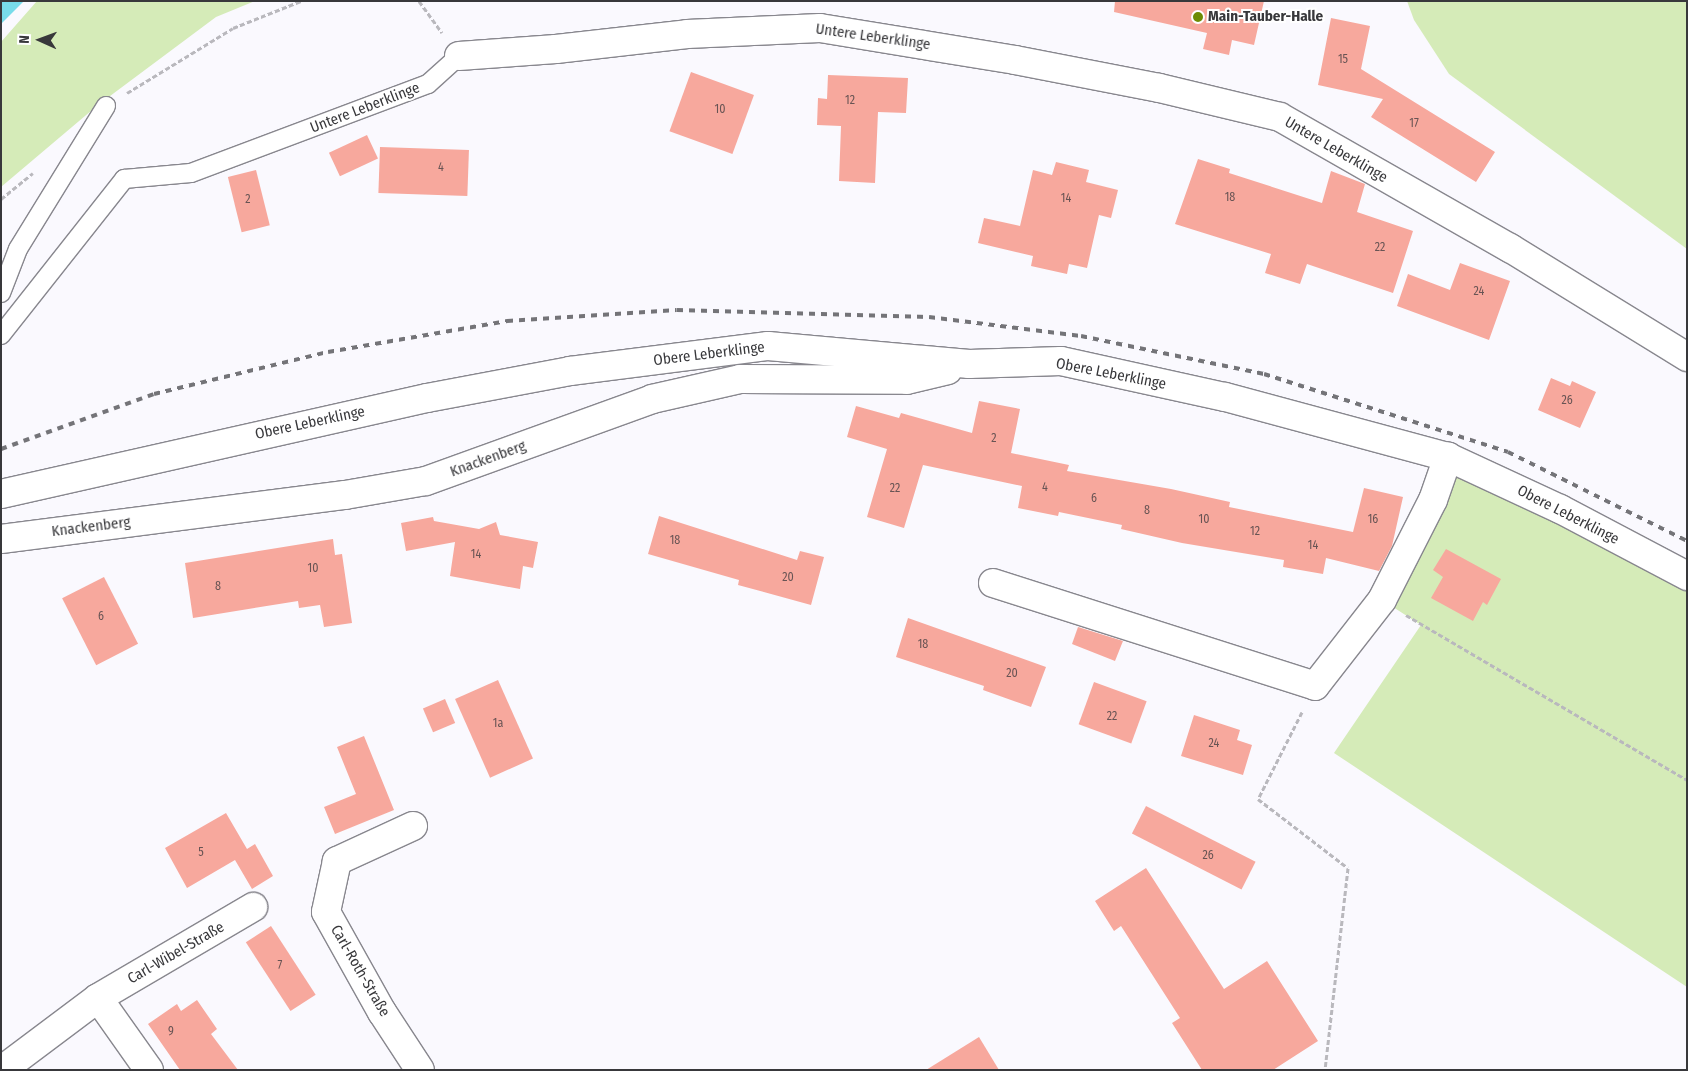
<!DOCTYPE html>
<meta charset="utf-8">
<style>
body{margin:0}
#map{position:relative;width:1688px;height:1071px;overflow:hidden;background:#faf9fe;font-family:"Fira Sans Condensed",sans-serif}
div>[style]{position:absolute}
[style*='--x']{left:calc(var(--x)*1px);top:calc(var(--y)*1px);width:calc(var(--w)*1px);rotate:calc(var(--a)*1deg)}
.green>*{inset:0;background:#d5ebb8}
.water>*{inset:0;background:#78dcea}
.building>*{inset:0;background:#f7a89d;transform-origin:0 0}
.path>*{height:3px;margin-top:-1.5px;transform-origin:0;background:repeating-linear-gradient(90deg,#b9b8bd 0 5px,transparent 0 7.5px)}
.roads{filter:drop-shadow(1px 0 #88878e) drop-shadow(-1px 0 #88878e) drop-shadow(0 1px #88878e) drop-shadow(0 -1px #88878e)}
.lane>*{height:18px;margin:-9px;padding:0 9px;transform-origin:9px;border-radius:9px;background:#fff}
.street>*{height:28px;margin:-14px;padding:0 14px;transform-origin:14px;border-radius:14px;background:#fff}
.rail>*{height:4px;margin-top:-2px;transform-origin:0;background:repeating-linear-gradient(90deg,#747478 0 6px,transparent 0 12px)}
.dots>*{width:14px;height:14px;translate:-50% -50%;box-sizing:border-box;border:2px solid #fff;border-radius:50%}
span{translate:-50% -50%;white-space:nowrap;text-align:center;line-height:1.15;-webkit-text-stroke:4px #fff;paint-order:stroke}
.number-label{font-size:12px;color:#685454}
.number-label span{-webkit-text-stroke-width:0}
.poi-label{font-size:15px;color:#38383b;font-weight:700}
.left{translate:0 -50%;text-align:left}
.street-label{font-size:15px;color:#38383b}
.frame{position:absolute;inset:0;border:2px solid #38383b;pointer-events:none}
.north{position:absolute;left:15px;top:15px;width:50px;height:50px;-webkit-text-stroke:4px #fff;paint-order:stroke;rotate:272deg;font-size:14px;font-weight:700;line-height:20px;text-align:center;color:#38383b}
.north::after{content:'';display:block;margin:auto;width:18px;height:22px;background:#38383b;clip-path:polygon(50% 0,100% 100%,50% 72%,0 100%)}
</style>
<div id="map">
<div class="green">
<div style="clip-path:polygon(37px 1px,255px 1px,216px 17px,98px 105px,1px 187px,1px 42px)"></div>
<div style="clip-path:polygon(1407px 1px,1687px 1px,1687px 249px,1449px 74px,1414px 20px)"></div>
<div style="clip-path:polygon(1448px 457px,1687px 582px,1687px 987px,1334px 753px,1421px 625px,1382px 600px)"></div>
</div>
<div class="water">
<div style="clip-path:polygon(1px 1px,24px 1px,1px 24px)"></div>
</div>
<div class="building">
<div style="clip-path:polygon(1115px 1px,1264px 1px,1254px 45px,1232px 40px,1229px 55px,1203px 49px,1207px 33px,1114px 12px)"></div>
<div style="clip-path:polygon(1331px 18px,1370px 26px,1361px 69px,1495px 152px,1476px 182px,1371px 117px,1383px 99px,1318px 85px)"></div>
<div style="left:691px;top:72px;width:67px;height:63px;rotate:20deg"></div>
<div style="clip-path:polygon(828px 75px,908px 78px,906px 113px,878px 112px,875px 183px,839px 181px,841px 126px,817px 125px,818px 98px,827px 99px)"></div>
<div style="left:367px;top:135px;width:26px;height:42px;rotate:65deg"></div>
<div style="left:380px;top:147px;width:89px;height:46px;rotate:2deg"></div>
<div style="clip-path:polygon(1198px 159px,1230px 169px,1229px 173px,1322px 203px,1331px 171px,1365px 184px,1357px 212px,1413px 231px,1393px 293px,1307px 264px,1300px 284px,1265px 273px,1271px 254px,1175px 224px)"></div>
<div style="clip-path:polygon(1056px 162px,1089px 170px,1086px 182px,1118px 190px,1111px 218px,1099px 215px,1087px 268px,1069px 264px,1067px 274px,1031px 266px,1033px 256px,978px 243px,984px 218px,1020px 226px,1033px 170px,1052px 175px)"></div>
<div style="left:256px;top:170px;width:57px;height:29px;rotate:76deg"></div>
<div style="clip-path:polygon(1460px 263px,1510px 281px,1489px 340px,1397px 306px,1408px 274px,1450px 290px)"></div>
<div style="clip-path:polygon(1551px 378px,1570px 386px,1572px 381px,1596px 392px,1580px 428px,1538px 410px)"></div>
<div style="clip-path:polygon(979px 401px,1020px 409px,1011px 453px,1069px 465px,1067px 471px,1171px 489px,1230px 502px,1229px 507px,1353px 532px,1364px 488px,1403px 497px,1392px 546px,1379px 571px,1326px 558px,1323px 574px,1283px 567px,1284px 560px,1182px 543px,1121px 529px,1122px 525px,1059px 512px,1058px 516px,1018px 508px,1022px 486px,923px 465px,904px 528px,867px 517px,887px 449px,847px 437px,856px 406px,899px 418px,901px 413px,972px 433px)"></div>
<div style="clip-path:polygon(659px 516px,797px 560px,800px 551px,824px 557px,811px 605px,738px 585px,739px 580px,648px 554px)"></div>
<div style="clip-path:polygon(433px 517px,434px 521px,479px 529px,496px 522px,500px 535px,538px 542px,533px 568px,523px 566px,520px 589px,450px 576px,455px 542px,406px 551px,401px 523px)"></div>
<div style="clip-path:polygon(333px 539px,335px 555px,342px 554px,352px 623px,324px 627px,320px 605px,299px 608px,298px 601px,193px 618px,185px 563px)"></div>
<div style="clip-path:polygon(1446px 549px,1501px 579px,1487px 605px,1483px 602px,1473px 621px,1431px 598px,1443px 577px,1433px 570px)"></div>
<div style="left:104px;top:577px;width:75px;height:47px;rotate:63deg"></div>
<div style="clip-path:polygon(908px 618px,1046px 667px,1031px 707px,983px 690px,984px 686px,896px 657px)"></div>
<div style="clip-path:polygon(1078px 627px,1123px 641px,1115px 661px,1072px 644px)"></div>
<div style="left:498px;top:680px;width:86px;height:47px;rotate:66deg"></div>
<div style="left:1094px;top:682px;width:56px;height:45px;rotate:20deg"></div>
<div style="left:445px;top:699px;width:26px;height:24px;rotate:67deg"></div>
<div style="clip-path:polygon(1194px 715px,1240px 730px,1237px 740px,1252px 745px,1243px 775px,1181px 756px)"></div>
<div style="clip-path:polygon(364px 736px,394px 810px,335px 834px,324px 807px,356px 794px,337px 747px)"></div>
<div style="left:1146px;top:806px;width:123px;height:31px;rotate:27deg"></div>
<div style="clip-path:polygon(226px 813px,247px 849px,255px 844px,273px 876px,252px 889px,235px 860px,187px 888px,165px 848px)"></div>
<div style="clip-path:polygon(1146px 868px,1224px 989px,1267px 961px,1318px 1041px,1273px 1070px,1202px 1070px,1172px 1023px,1180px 1018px,1121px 926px,1114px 931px,1095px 901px)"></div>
<div style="left:271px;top:926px;width:82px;height:30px;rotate:57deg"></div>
<div style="clip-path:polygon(197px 1000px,217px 1029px,211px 1034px,238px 1070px,180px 1070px,148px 1024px,177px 1004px,181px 1011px)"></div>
<div style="clip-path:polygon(979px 1037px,999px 1070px,926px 1070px)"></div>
</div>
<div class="path">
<div style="--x:419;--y:1;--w:39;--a:54"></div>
<div style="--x:127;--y:93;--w:124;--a:-31.5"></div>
<div style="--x:233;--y:28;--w:73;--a:-21.7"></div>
<div style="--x:1;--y:199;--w:41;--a:-39.1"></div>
<div style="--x:1406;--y:615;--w:326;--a:30.4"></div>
<div style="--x:1302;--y:712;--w:97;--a:116.8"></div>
<div style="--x:1258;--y:799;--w:113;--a:37.5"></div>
<div style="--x:1348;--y:868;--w:203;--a:96.5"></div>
</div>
<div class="roads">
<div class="lane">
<div style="--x:1;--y:293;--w:47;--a:-68.9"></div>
<div style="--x:18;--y:249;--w:168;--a:-58.4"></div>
<div style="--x:1;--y:335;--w:199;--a:-51.7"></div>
<div style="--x:124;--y:179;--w:67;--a:-5.1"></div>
<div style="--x:191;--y:173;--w:253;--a:-20.6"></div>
<div style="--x:428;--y:84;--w:42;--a:-42.1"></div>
</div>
<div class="street">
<div style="--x:459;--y:56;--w:97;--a:-4.1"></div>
<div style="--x:556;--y:49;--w:132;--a:-6.5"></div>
<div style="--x:687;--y:34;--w:133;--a:-2.6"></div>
<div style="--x:820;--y:28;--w:198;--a:9.3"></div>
<div style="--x:1015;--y:60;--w:147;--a:11"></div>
<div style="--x:1159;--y:88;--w:124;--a:13.5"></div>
<div style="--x:1280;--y:117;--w:265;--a:29.7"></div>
<div style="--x:1510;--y:248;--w:208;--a:31.6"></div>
<div style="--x:1;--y:494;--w:437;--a:-12.7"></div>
<div style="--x:427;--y:398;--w:146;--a:-10.7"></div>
<div style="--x:570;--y:371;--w:200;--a:-7.2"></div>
<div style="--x:768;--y:346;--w:202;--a:5.1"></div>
<div style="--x:969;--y:364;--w:92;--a:-1.9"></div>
<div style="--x:1061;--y:361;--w:168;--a:12.4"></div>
<div style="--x:1225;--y:397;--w:231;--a:15.1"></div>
<div style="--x:1448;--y:457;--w:123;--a:24.9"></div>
<div style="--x:1560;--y:509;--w:144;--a:27.8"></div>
<div style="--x:1;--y:539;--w:347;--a:-7.3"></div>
<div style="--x:345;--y:495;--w:82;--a:-9.8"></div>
<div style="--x:426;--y:481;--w:240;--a:-19.9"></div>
<div style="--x:652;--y:399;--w:90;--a:-12.8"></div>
<div style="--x:740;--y:379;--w:167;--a:0.3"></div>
<div style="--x:907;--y:380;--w:42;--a:-13.7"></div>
<div style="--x:993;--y:583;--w:338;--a:17.7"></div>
<div style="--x:1315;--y:686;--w:109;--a:-52.1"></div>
<div style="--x:1382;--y:600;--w:112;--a:-63"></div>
<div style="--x:1433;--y:500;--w:46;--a:-70.8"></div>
<div style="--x:413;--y:826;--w:84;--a:155.3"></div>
<div style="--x:337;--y:861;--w:52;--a:102.2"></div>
<div style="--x:326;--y:912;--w:115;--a:60.8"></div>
<div style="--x:382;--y:1012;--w:69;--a:56.8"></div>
<div style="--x:98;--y:998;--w:88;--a:54.7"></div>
<div style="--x:2;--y:1070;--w:120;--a:-36.9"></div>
<div style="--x:98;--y:998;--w:180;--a:-30.4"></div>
</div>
</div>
<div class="rail">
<div style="--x:1;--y:449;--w:163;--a:-19.8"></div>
<div style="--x:154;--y:394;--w:179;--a:-13.6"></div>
<div style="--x:328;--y:352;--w:182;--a:-9.8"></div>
<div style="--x:507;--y:321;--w:170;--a:-3.7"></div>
<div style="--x:677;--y:310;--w:252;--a:1.6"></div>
<div style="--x:929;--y:317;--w:153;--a:7.1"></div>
<div style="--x:1081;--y:336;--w:187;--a:11.7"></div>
<div style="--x:1264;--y:374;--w:256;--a:17.7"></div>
<div style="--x:1508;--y:452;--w:200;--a:26.4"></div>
</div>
<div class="dots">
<div style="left:1198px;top:17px;background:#6e8b04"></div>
</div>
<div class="number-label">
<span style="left:1343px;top:60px">15</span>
<span style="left:850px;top:101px">12</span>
<span style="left:720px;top:110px">10</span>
<span style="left:1414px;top:124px">17</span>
<span style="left:441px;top:168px">4</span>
<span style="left:1230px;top:198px">18</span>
<span style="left:1066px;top:199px">14</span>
<span style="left:248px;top:200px">2</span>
<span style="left:1380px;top:248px">22</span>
<span style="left:1479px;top:292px">24</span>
<span style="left:1567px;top:401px">26</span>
<span style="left:994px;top:439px">2</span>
<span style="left:1045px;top:488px">4</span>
<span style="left:895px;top:489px">22</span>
<span style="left:1094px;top:499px">6</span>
<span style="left:1147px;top:511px">8</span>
<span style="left:1204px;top:520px">10</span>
<span style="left:1373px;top:520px">16</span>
<span style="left:1255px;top:532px">12</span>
<span style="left:675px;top:541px">18</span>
<span style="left:1313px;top:546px">14</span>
<span style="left:476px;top:555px">14</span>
<span style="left:313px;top:569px">10</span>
<span style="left:788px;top:578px">20</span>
<span style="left:218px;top:587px">8</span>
<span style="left:101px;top:617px">6</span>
<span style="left:923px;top:645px">18</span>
<span style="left:1012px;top:674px">20</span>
<span style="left:1112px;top:717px">22</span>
<span style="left:498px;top:724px">1a</span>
<span style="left:1214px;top:744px">24</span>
<span style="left:201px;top:853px">5</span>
<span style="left:1208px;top:856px">26</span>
<span style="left:280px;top:966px">7</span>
<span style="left:171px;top:1032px">9</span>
</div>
<div class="poi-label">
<span class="left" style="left:1208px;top:17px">Main-Tauber-Halle</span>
</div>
<div class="street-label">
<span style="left:873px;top:37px;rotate:8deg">Untere Leberklinge</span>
<span style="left:365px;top:108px;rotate:-21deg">Untere Leberklinge</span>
<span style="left:1336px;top:150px;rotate:30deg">Untere Leberklinge</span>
<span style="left:709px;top:354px;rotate:-7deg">Obere Leberklinge</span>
<span style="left:1111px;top:374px;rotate:11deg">Obere Leberklinge</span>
<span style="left:310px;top:423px;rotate:-12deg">Obere Leberklinge</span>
<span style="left:488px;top:459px;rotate:-20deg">Knackenberg</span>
<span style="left:1568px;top:515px;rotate:27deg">Obere Leberklinge</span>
<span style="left:91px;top:527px;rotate:-7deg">Knackenberg</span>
<span style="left:176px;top:953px;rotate:-30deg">Carl-Wibel-Straße</span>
<span style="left:360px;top:971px;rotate:60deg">Carl-Roth-Straße</span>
</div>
<div class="frame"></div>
<div class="north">N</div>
</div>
